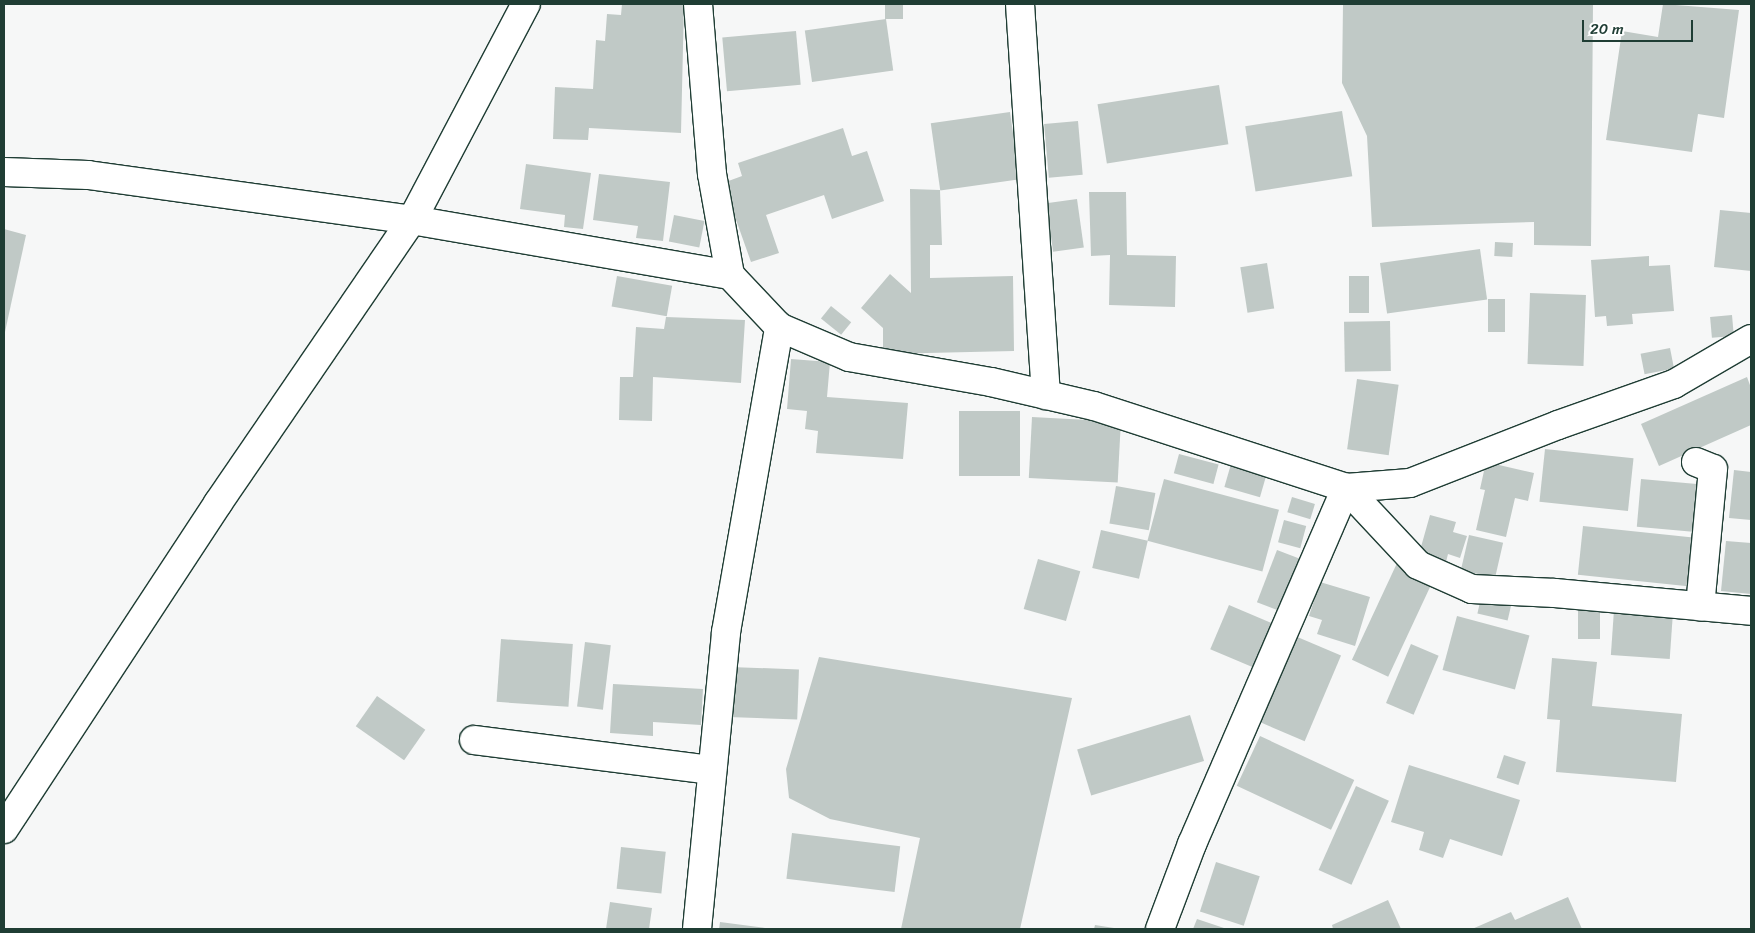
<!DOCTYPE html>
<style>
body{margin:0}
#map{position:relative;width:1755px;height:933px;overflow:hidden;background:#f6f7f7;font-family:Sriracha,sans-serif}
div>[style]{position:absolute}
[style*='--x']{left:calc(var(--x)*1px);top:calc(var(--y)*1px);width:calc(var(--w)*1px);rotate:calc(var(--a)*1deg)}
.building>*{inset:0;background:#c0c9c6;transform-origin:0 0}
.roads{filter:drop-shadow(1px 0 #1f3d34) drop-shadow(-1px 0 #1f3d34) drop-shadow(0 1px #1f3d34) drop-shadow(0 -1px #1f3d34)}
.minor>*{height:28px;margin:-14px;padding:0 14px;transform-origin:14px;border-radius:14px;background:#fff}
span{translate:-50% -50%;white-space:nowrap;text-align:center;line-height:1.15;-webkit-text-stroke:5px #fff;paint-order:stroke}
.frame{position:absolute;inset:0;border:5px solid #1f3d34;pointer-events:none}
.scale{position:absolute;left:1582px;top:20px;width:111px;height:22px;box-sizing:border-box;border:2px solid #1f3d34;border-top:0;padding-left:6px;font-size:15px;line-height:18px;white-space:nowrap;color:#1f3d34;-webkit-text-stroke:4px #fff;paint-order:stroke}
</style>
<div id="map">
<div class="building">
<div style="clip-path:polygon(622px 4px,684px 4px,681px 133px,589px 128px,588px 140px,553px 139px,555px 87px,593px 89px,596px 40px,605px 41px,607px 14px,621px 15px)"></div>
<div style="left:885px;top:4px;width:18px;height:15px"></div>
<div style="clip-path:polygon(1343px 4px,1593px 4px,1591px 246px,1534px 245px,1534px 222px,1372px 227px,1367px 136px,1342px 83px)"></div>
<div style="clip-path:polygon(1663px 4px,1739px 10px,1724px 118px,1698px 114px,1692px 152px,1606px 140px,1622px 31px,1658px 37px)"></div>
<div style="left:886px;top:19px;width:52px;height:82px;rotate:82deg"></div>
<div style="left:796px;top:31px;width:54px;height:74px;rotate:85deg"></div>
<div style="left:1219px;top:85px;width:60px;height:123px;rotate:81deg"></div>
<div style="left:1342px;top:111px;width:66px;height:98px;rotate:81deg"></div>
<div style="left:1010px;top:112px;width:68px;height:80px;rotate:82deg"></div>
<div style="left:1078px;top:121px;width:54px;height:34px;rotate:85deg"></div>
<div style="clip-path:polygon(843px 128px,852px 156px,867px 151px,884px 201px,832px 219px,824px 195px,766px 215px,779px 253px,751px 262px,723px 183px,742px 176px,738px 163px)"></div>
<div style="clip-path:polygon(526px 164px,591px 173px,583px 229px,564px 227px,565px 215px,520px 209px)"></div>
<div style="clip-path:polygon(599px 174px,670px 182px,663px 241px,636px 238px,638px 226px,593px 220px)"></div>
<div style="clip-path:polygon(910px 189px,940px 190px,942px 245px,930px 245px,930px 278px,1013px 276px,1014px 351px,883px 354px,883px 328px,861px 308px,890px 274px,911px 293px)"></div>
<div style="clip-path:polygon(1089px 192px,1126px 192px,1127px 255px,1176px 256px,1175px 307px,1109px 305px,1110px 255px,1091px 256px)"></div>
<div style="left:1077px;top:199px;width:49px;height:31px;rotate:82deg"></div>
<div style="clip-path:polygon(1720px 210px,1751px 213px,1751px 271px,1714px 267px)"></div>
<div style="left:674px;top:215px;width:31px;height:27px;rotate:11deg"></div>
<div style="clip-path:polygon(4px 229px,26px 235px,5px 332px,4px 331px)"></div>
<div style="left:1495px;top:242px;width:18px;height:14px;rotate:3deg"></div>
<div style="left:1480px;top:249px;width:51px;height:101px;rotate:82deg"></div>
<div style="clip-path:polygon(1649px 256px,1649px 266px,1670px 265px,1674px 311px,1632px 314px,1633px 324px,1607px 326px,1606px 316px,1595px 317px,1591px 260px)"></div>
<div style="left:1267px;top:263px;width:46px;height:27px;rotate:81deg"></div>
<div style="left:617px;top:276px;width:56px;height:31px;rotate:10deg"></div>
<div style="left:1349px;top:276px;width:20px;height:37px"></div>
<div style="left:1530px;top:293px;width:56px;height:71px;rotate:2deg"></div>
<div style="left:1488px;top:299px;width:17px;height:33px"></div>
<div style="left:831px;top:306px;width:26px;height:16px;rotate:39deg"></div>
<div style="left:1732px;top:315px;width:21px;height:22px;rotate:85deg"></div>
<div style="clip-path:polygon(666px 317px,745px 320px,741px 383px,653px 377px,652px 421px,619px 420px,620px 377px,633px 377px,636px 327px,664px 329px)"></div>
<div style="left:1390px;top:321px;width:50px;height:46px;rotate:89deg"></div>
<div style="left:1670px;top:348px;width:21px;height:30px;rotate:79deg"></div>
<div style="clip-path:polygon(791px 359px,830px 362px,827px 397px,908px 403px,903px 459px,816px 453px,818px 431px,805px 429px,807px 411px,787px 409px)"></div>
<div style="clip-path:polygon(1747px 377px,1751px 388px,1751px 425px,1659px 466px,1641px 424px)"></div>
<div style="left:1357px;top:379px;width:42px;height:71px;rotate:8deg"></div>
<div style="left:959px;top:411px;width:61px;height:65px"></div>
<div style="left:1032px;top:417px;width:89px;height:61px;rotate:3deg"></div>
<div style="left:1545px;top:449px;width:89px;height:53px;rotate:6deg"></div>
<div style="left:1179px;top:454px;width:41px;height:20px;rotate:15deg"></div>
<div style="clip-path:polygon(1486px 462px,1534px 473px,1528px 501px,1515px 498px,1506px 537px,1476px 530px,1485px 490px,1480px 489px)"></div>
<div style="left:1231px;top:464px;width:37px;height:24px;rotate:16deg"></div>
<div style="clip-path:polygon(1734px 470px,1751px 472px,1751px 520px,1729px 518px)"></div>
<div style="left:1164px;top:479px;width:119px;height:64px;rotate:15deg"></div>
<div style="left:1641px;top:479px;width:56px;height:48px;rotate:5deg"></div>
<div style="left:1116px;top:486px;width:40px;height:38px;rotate:10deg"></div>
<div style="left:1292px;top:497px;width:24px;height:16px;rotate:17deg"></div>
<div style="clip-path:polygon(1430px 515px,1456px 522px,1453px 532px,1467px 536px,1460px 558px,1448px 554px,1446px 562px,1419px 554px)"></div>
<div style="left:1284px;top:520px;width:23px;height:23px;rotate:15deg"></div>
<div style="left:1583px;top:526px;width:113px;height:49px;rotate:6deg"></div>
<div style="left:1101px;top:530px;width:48px;height:39px;rotate:13deg"></div>
<div style="left:1469px;top:535px;width:35px;height:36px;rotate:13deg"></div>
<div style="clip-path:polygon(1726px 541px,1751px 543px,1751px 594px,1721px 591px)"></div>
<div style="left:1277px;top:550px;width:28px;height:56px;rotate:21deg"></div>
<div style="left:1038px;top:559px;width:44px;height:52px;rotate:16deg"></div>
<div style="left:1398px;top:561px;width:40px;height:109px;rotate:25deg"></div>
<div style="clip-path:polygon(1320px 582px,1370px 597px,1355px 646px,1317px 634px,1322px 620px,1309px 616px)"></div>
<div style="left:1481px;top:598px;width:31px;height:16px;rotate:13deg"></div>
<div style="left:1229px;top:605px;width:47px;height:48px;rotate:23deg"></div>
<div style="left:1578px;top:606px;width:22px;height:33px"></div>
<div style="left:1614px;top:610px;width:59px;height:45px;rotate:4deg"></div>
<div style="left:1457px;top:616px;width:75px;height:56px;rotate:15deg"></div>
<div style="left:1295px;top:636px;width:50px;height:93px;rotate:23deg"></div>
<div style="left:501px;top:639px;width:72px;height:63px;rotate:4deg"></div>
<div style="left:585px;top:642px;width:26px;height:65px;rotate:7deg"></div>
<div style="left:1411px;top:644px;width:30px;height:64px;rotate:23deg"></div>
<div style="clip-path:polygon(819px 657px,1072px 698px,1020px 929px,901px 929px,920px 838px,830px 819px,789px 798px,786px 769px)"></div>
<div style="clip-path:polygon(1552px 658px,1597px 662px,1592px 706px,1682px 714px,1676px 782px,1556px 772px,1560px 720px,1547px 719px)"></div>
<div style="left:730px;top:667px;width:69px;height:50px;rotate:2deg"></div>
<div style="clip-path:polygon(613px 684px,703px 689px,701px 725px,653px 722px,653px 736px,610px 733px)"></div>
<div style="left:377px;top:696px;width:59px;height:37px;rotate:35deg"></div>
<div style="left:1190px;top:715px;width:48px;height:118px;rotate:73deg"></div>
<div style="left:1260px;top:736px;width:104px;height:55px;rotate:25deg"></div>
<div style="left:1504px;top:755px;width:23px;height:24px;rotate:18deg"></div>
<div style="clip-path:polygon(1409px 765px,1520px 800px,1502px 856px,1450px 839px,1443px 858px,1419px 850px,1424px 832px,1391px 822px)"></div>
<div style="left:1356px;top:786px;width:36px;height:92px;rotate:24deg"></div>
<div style="left:792px;top:833px;width:109px;height:46px;rotate:7deg"></div>
<div style="left:621px;top:847px;width:45px;height:42px;rotate:6deg"></div>
<div style="left:1216px;top:862px;width:46px;height:52px;rotate:18deg"></div>
<div style="clip-path:polygon(1568px 897px,1582px 929px,1472px 929px,1511px 912px,1515px 920px)"></div>
<div style="clip-path:polygon(1388px 900px,1401px 929px,1333px 929px,1332px 925px)"></div>
<div style="clip-path:polygon(610px 902px,652px 908px,649px 929px,606px 929px)"></div>
<div style="clip-path:polygon(1197px 919px,1227px 929px,1193px 929px)"></div>
<div style="clip-path:polygon(720px 922px,765px 928px,764px 929px,719px 929px)"></div>
<div style="clip-path:polygon(1095px 925px,1114px 928px,1114px 929px,1094px 929px)"></div>
</div>
<div class="roads">
<div class="minor">
<div style="--x:698;--y:4;--w:171;--a:85.3"></div>
<div style="--x:712;--y:174;--w:103;--a:79.9"></div>
<div style="--x:730;--y:275;--w:71;--a:46.7"></div>
<div style="--x:779;--y:327;--w:76;--a:23.2"></div>
<div style="--x:849;--y:357;--w:144;--a:10"></div>
<div style="--x:991;--y:382;--w:106;--a:13.1"></div>
<div style="--x:1094;--y:406;--w:265;--a:18"></div>
<div style="--x:1346;--y:488;--w:64;--a:-4.5"></div>
<div style="--x:1410;--y:483;--w:159;--a:-21.4"></div>
<div style="--x:1558;--y:425;--w:123;--a:-19.5"></div>
<div style="--x:1674;--y:384;--w:89;--a:-30.3"></div>
<div style="--x:1020;--y:4;--w:392;--a:86.2"></div>
<div style="--x:4;--y:172;--w:84;--a:2"></div>
<div style="--x:88;--y:175;--w:327;--a:7.9"></div>
<div style="--x:412;--y:220;--w:323;--a:9.8"></div>
<div style="--x:1696;--y:462;--w:18;--a:22"></div>
<div style="--x:1713;--y:469;--w:138;--a:95.4"></div>
<div style="--x:1346;--y:488;--w:105;--a:46.9"></div>
<div style="--x:1418;--y:565;--w:59;--a:24"></div>
<div style="--x:1472;--y:589;--w:83;--a:2.8"></div>
<div style="--x:1555;--y:593;--w:197;--a:5.2"></div>
<div style="--x:474;--y:740;--w:240;--a:7.2"></div>
<div style="--x:4;--y:829;--w:390;--a:-56.7"></div>
<div style="--x:218;--y:503;--w:343;--a:-55.6"></div>
<div style="--x:412;--y:220;--w:244;--a:-62.2"></div>
<div style="--x:697;--y:929;--w:298;--a:-84.4"></div>
<div style="--x:726;--y:632;--w:310;--a:-80.1"></div>
<div style="--x:1160;--y:929;--w:91;--a:-69.4"></div>
<div style="--x:1192;--y:844;--w:388;--a:-66.6"></div>
</div>
</div>
<div class="frame"></div>
<div class="scale">20 m</div>
</div>
